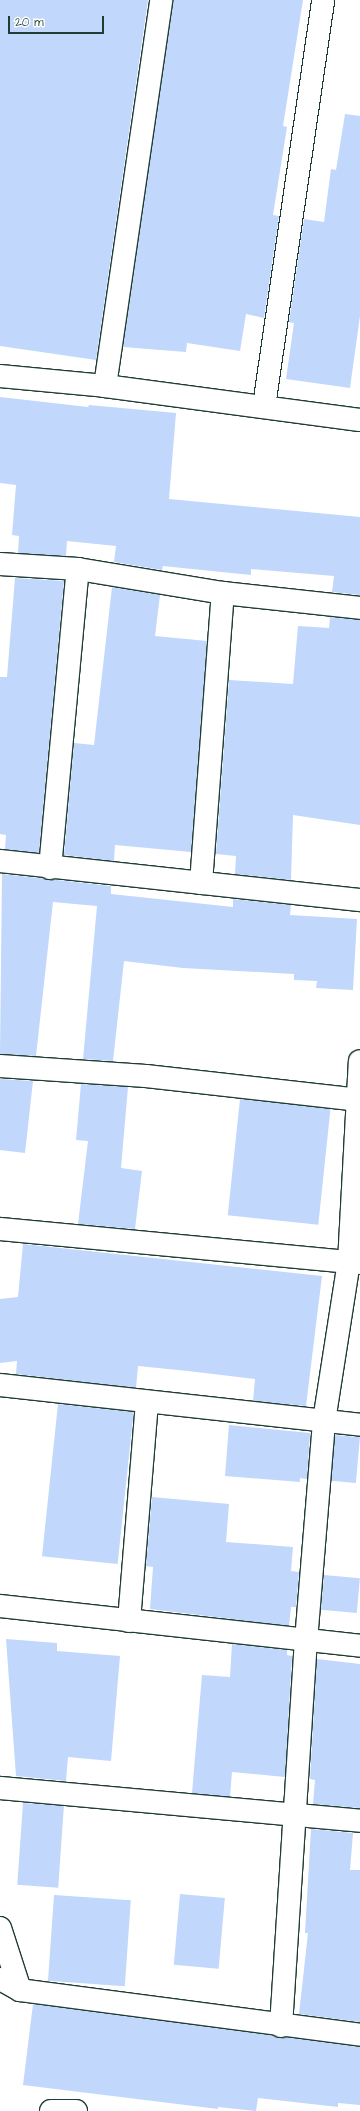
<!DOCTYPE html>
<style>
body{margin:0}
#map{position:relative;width:360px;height:2111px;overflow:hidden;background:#fff;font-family:"Architects Daughter",sans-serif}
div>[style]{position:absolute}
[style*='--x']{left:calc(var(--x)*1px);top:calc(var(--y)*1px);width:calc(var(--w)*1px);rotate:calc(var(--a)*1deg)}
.building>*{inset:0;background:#c1d7fc;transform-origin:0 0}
.roads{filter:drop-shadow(1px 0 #1f3d34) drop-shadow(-1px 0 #1f3d34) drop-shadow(0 1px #1f3d34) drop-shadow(0 -1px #1f3d34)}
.minor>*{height:22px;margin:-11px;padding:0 11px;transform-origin:11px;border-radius:11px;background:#fff}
span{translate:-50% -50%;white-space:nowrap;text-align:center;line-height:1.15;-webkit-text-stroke:3px #fff;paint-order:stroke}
.scale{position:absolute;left:8px;top:16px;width:96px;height:18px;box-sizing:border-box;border:2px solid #1f3d34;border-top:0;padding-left:5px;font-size:12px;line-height:14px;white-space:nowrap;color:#1f3d34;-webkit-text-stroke:3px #fff;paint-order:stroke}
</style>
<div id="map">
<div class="building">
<div style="clip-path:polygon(0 0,148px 0,96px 360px,0 346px)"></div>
<div style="clip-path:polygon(173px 0,303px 0,283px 126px,287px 127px,273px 215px,279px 216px,264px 318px,246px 314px,240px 351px,187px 343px,186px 352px,123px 347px)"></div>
<div style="clip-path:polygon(345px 114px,360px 116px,360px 316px,350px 388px,286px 379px,294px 323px,289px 322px,304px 219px,324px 222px,331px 169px,336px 170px)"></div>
<div style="clip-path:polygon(0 397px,88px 407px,89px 405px,176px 413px,169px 499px,360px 517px,360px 595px,332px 592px,334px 576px,251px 569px,251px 575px,163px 566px,162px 570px,114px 562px,116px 546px,67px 541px,66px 556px,18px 553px,19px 536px,12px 535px,16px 485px,0 483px)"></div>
<div style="clip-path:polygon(15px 578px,64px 581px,39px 853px,5px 849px,6px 835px,0 834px,0 677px,7px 677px)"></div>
<div style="clip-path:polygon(112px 587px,160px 595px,155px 636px,207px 641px,191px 852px,115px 845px,114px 861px,64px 855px,74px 743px,94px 745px)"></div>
<div style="clip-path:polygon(330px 617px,360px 620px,360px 825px,293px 815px,291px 880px,235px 874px,236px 856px,216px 854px,229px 680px,293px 684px,298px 626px,329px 628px)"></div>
<div style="clip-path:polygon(2px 874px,111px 886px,111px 894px,233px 907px,233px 899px,291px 905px,290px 915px,357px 919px,353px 990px,316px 988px,317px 981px,294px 980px,294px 974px,183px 968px,124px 961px,113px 1061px,83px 1059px,97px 906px,53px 902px,36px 1056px,0 1054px)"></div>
<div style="clip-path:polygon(0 1079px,33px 1081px,25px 1153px,0 1150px)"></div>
<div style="clip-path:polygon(81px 1084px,128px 1087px,121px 1168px,142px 1171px,135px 1229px,78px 1224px,88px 1141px,76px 1140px)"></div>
<div style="left:240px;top:1099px;width:91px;height:117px;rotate:6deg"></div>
<div style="clip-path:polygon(23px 1244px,322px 1276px,306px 1406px,253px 1401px,255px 1379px,188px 1371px,138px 1366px,136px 1388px,16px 1374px,17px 1361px,0 1363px,0 1299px,18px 1297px)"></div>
<div style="left:58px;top:1404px;width:76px;height:153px;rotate:6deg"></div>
<div style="clip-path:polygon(229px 1425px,310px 1433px,307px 1479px,300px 1478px,300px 1482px,225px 1476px)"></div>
<div style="left:335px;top:1435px;width:25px;height:46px;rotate:5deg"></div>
<div style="clip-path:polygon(152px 1497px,229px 1504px,226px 1542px,293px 1547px,291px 1571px,299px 1572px,296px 1607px,291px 1607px,289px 1626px,150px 1609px,153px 1567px,146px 1566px)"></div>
<div style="left:324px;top:1575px;width:36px;height:35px;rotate:5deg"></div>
<div style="clip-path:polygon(6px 1639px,57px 1643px,57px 1651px,120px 1656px,111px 1761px,68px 1757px,66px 1781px,16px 1776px)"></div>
<div style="clip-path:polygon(232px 1644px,287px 1650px,287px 1655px,292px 1656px,285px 1777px,232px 1772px,230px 1797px,192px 1793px,202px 1675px,230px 1677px)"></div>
<div style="clip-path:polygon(317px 1659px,360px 1664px,360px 1808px,313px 1804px,315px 1780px,310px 1779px)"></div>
<div style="left:23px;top:1803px;width:41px;height:82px;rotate:4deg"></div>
<div style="clip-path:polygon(311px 1829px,353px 1833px,350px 1870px,360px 1870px,360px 2022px,299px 2014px,308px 1933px,305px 1933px)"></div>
<div style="left:180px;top:1894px;width:45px;height:71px;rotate:5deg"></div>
<div style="left:54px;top:1895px;width:77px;height:86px;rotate:4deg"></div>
<div style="clip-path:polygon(33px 2004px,360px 2047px,360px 2105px,338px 2103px,338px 2107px,258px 2098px,256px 2111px,218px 2107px,218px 2109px,23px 2085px)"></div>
</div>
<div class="roads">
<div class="minor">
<div style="--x:0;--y:376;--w:105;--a:5.4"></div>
<div style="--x:105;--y:386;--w:257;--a:7.6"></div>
<div style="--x:105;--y:386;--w:390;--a:-81.7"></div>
<div style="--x:264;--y:406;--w:410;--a:-81.7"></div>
<div style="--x:0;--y:564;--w:78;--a:3.7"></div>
<div style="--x:78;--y:569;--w:147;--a:9.4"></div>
<div style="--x:223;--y:593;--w:138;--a:6.2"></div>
<div style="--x:0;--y:861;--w:362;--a:6.2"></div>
<div style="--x:50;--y:868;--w:300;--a:-84.7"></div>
<div style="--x:201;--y:883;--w:291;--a:-85.7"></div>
<div style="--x:0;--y:1066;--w:146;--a:3.9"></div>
<div style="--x:146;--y:1076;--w:215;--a:6.4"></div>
<div style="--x:0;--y:1229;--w:362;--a:5.4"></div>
<div style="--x:0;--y:1385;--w:362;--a:6.3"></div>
<div style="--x:0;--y:1606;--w:362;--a:6.3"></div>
<div style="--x:129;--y:1621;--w:220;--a:-85.3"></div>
<div style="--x:0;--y:1788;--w:362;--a:5.2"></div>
<div style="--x:0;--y:1928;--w:65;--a:72.1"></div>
<div style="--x:0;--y:1979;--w:23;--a:29"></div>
<div style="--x:20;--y:1990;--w:343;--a:7.5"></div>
<div style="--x:281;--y:2026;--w:386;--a:-86.3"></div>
<div style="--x:306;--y:1641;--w:221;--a:-85.3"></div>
<div style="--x:324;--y:1421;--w:161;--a:-81.1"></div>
<div style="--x:349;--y:1262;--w:201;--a:-86.9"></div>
<div style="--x:51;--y:2111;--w:25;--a:0"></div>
</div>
</div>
<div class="scale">20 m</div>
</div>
